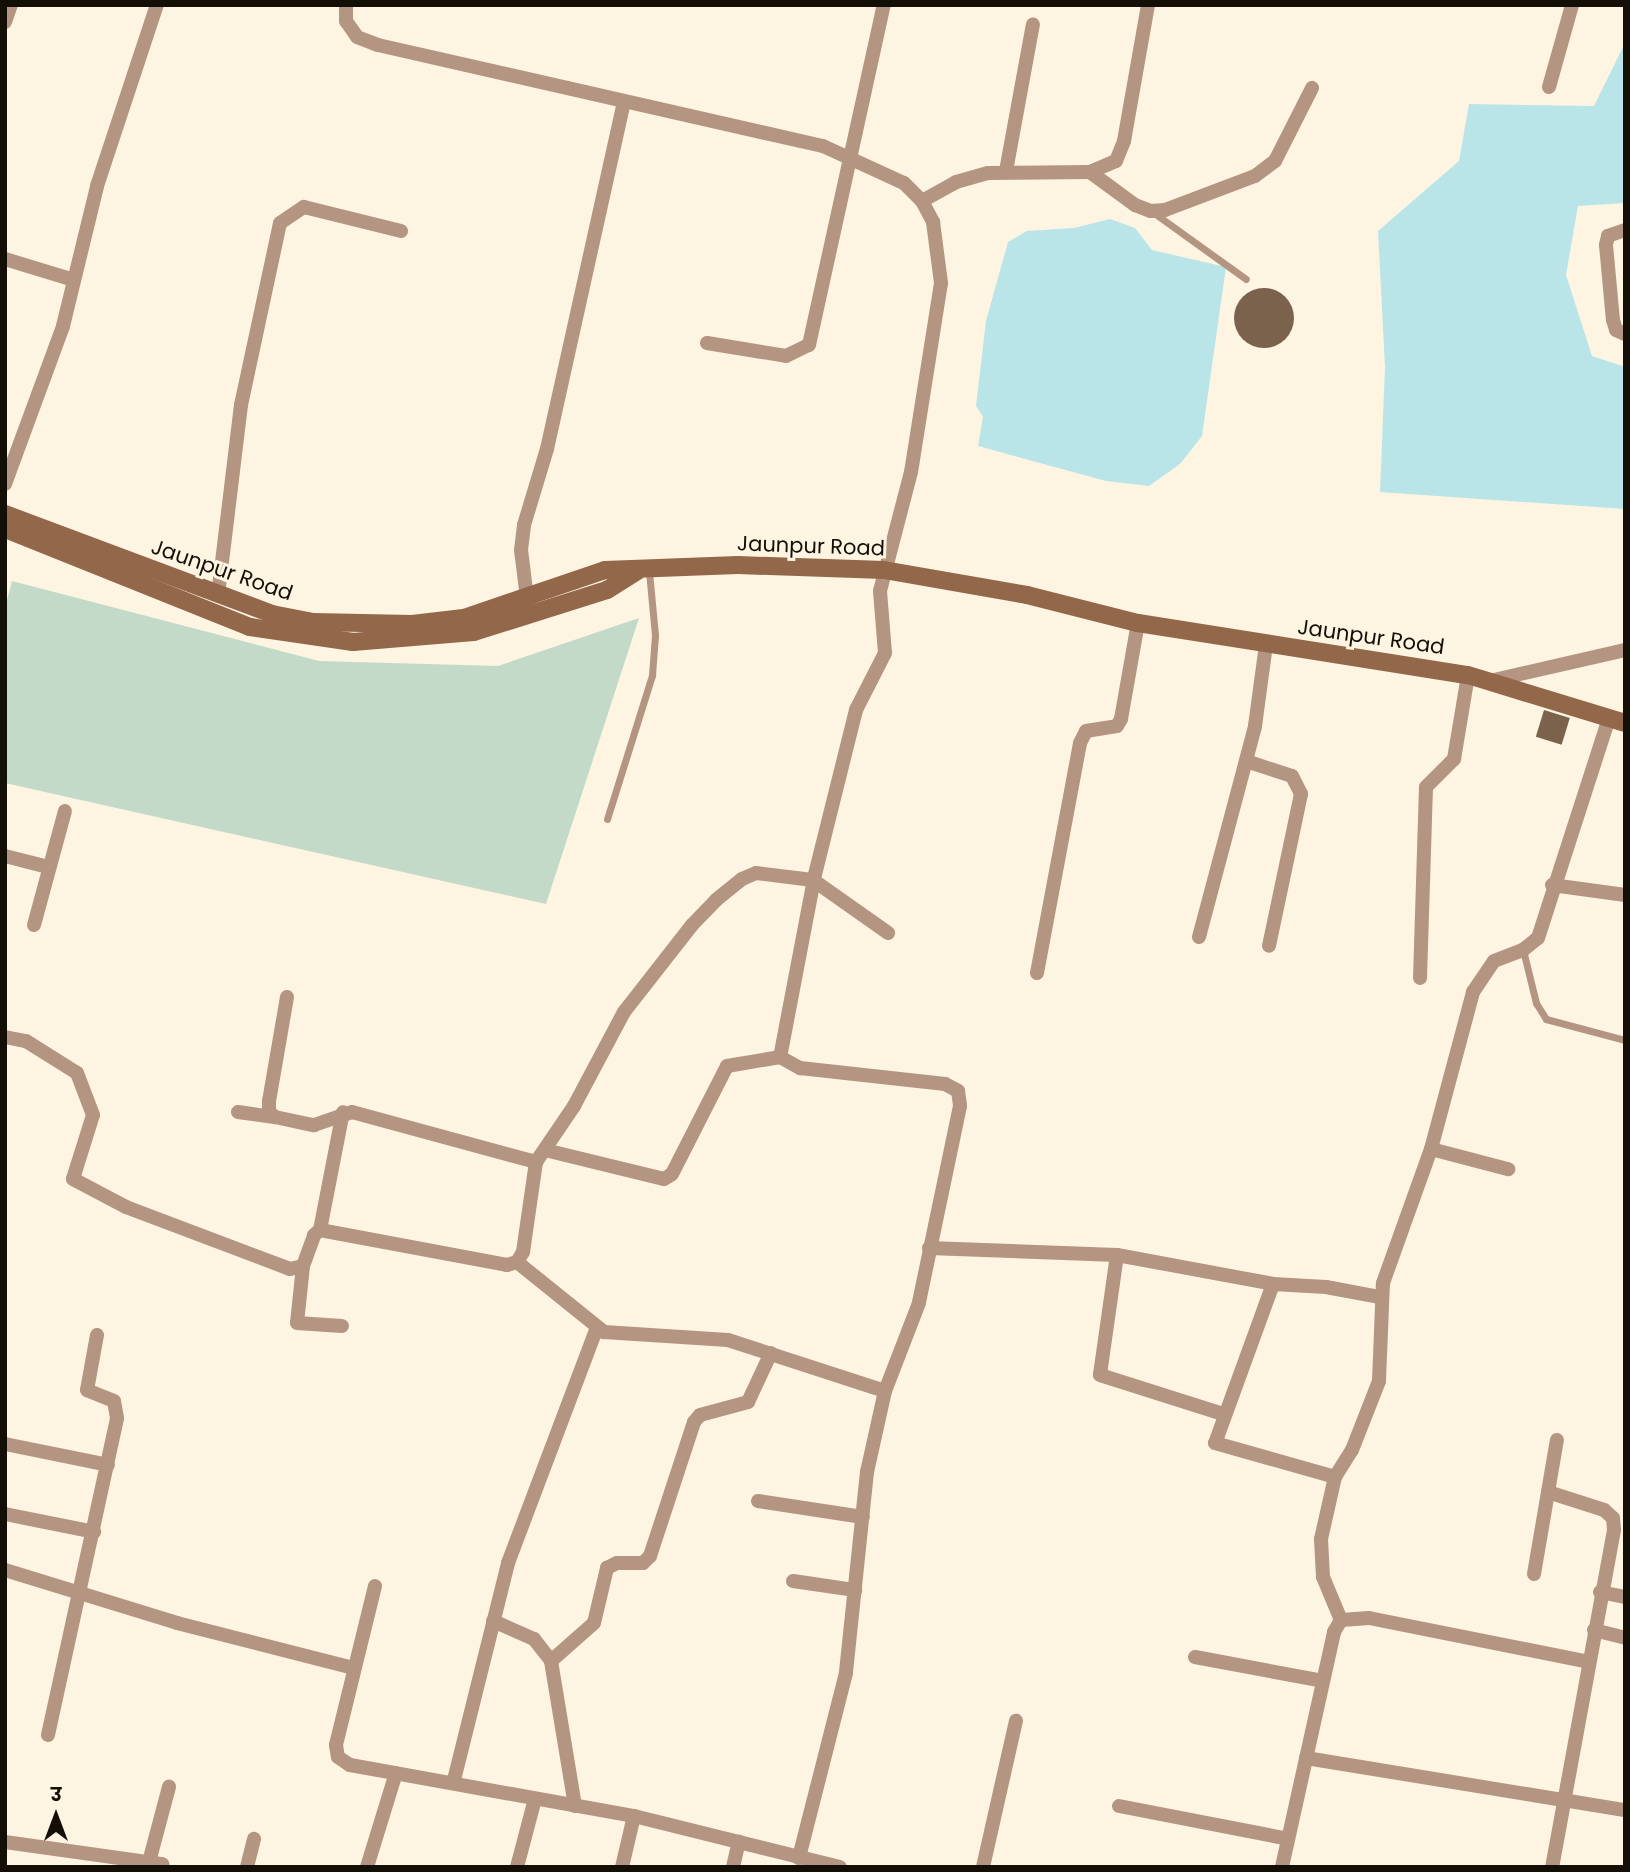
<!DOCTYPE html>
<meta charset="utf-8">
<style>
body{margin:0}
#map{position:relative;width:1630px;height:1872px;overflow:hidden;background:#fdf4e2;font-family:Poppins,"Noto Sans Devanagari",sans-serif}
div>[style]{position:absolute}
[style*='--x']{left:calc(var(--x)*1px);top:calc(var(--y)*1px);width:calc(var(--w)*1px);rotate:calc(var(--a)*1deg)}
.green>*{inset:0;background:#c4dac8}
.water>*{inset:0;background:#b9e5e8}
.building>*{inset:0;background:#7b624d;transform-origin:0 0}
.round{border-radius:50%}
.lane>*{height:7px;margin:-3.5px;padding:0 3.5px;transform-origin:3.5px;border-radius:3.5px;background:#b49581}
.street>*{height:14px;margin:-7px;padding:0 7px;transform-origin:7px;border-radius:7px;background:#b49581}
.secondary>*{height:18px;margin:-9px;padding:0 9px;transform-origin:9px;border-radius:9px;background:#936749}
span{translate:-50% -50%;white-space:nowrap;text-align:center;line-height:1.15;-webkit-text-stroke:6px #fdf4e2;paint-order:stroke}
.street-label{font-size:21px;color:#130f07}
.frame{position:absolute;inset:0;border:7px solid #130f07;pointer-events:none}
.north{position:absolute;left:21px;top:1781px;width:70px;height:70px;-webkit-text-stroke:5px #fdf4e2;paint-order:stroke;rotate:0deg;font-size:19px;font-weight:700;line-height:28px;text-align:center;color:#130f07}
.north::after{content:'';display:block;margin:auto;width:24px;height:32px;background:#130f07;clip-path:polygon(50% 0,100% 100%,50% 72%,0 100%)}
</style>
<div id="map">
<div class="green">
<div style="clip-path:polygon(12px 581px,319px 661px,498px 666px,639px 618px,546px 904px,5px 783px,5px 608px)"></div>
</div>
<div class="water">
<div style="clip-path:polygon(1625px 43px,1625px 203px,1578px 206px,1566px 275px,1592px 356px,1625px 367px,1625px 509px,1380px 492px,1385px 367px,1378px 231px,1459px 161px,1469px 104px,1594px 106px)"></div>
<div style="clip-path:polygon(1110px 219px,1135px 228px,1152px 250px,1226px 267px,1202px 436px,1180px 464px,1149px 486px,1106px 481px,978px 446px,983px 417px,976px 406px,986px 321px,1008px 242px,1027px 231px,1074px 228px)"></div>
</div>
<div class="building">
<div class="round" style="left:1234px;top:288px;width:60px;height:60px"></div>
<div style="left:1544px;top:710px;width:27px;height:28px;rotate:17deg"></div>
</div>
<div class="lane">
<div style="--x:1154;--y:213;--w:113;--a:35.7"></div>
<div style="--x:607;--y:819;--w:151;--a:-72.6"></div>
<div style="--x:652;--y:675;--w:40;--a:-85.7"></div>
<div style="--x:655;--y:635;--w:64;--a:-95.4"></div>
<div style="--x:1523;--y:950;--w:55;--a:76.2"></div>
<div style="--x:1536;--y:1003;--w:19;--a:58"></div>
<div style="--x:1546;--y:1019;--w:82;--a:14.9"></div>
</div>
<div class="street">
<div style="--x:346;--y:5;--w:16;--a:90"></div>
<div style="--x:346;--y:21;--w:19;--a:55"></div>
<div style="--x:357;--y:37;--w:22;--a:21"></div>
<div style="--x:378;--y:45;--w:456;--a:12.8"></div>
<div style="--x:823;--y:146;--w:89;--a:24.6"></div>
<div style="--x:904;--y:183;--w:25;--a:45"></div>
<div style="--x:922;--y:201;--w:24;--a:62"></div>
<div style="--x:933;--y:222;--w:62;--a:82.5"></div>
<div style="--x:941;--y:283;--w:191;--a:99"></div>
<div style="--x:911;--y:472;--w:123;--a:104.6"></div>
<div style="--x:880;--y:591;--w:62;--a:85.4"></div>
<div style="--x:885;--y:653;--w:64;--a:117"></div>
<div style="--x:856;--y:710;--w:169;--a:104"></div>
<div style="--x:815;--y:874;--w:186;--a:100.8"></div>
<div style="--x:780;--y:1057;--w:23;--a:29"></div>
<div style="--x:800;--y:1068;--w:146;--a:6.3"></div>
<div style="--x:945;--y:1084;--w:15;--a:28"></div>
<div style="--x:958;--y:1091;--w:15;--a:82"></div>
<div style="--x:960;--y:1106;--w:201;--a:101.8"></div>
<div style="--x:919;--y:1303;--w:94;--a:111.1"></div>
<div style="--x:885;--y:1391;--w:83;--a:102.5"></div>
<div style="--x:867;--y:1472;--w:202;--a:96"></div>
<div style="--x:846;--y:1673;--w:191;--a:104.3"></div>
<div style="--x:5;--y:22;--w:18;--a:-71"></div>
<div style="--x:1549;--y:87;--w:85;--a:-74.3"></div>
<div style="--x:1006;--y:171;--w:149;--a:-79.6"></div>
<div style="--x:1090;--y:172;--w:56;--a:36.3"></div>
<div style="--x:1135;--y:205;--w:17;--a:21"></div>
<div style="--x:1151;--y:211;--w:14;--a:-4"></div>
<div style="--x:1165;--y:210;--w:96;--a:-20.7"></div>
<div style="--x:1255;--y:176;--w:25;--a:-37"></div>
<div style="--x:1275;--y:161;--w:82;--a:-63.1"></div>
<div style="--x:922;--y:201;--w:39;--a:-29"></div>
<div style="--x:956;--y:182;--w:33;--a:-16"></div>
<div style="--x:988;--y:173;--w:102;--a:-0.6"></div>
<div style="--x:1090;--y:172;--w:28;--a:-23"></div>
<div style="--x:1116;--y:161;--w:22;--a:-68"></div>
<div style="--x:1124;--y:141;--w:138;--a:-80"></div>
<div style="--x:1625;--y:230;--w:18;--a:161"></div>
<div style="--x:1608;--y:236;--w:9;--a:103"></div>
<div style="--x:1606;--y:245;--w:75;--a:84.7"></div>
<div style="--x:1613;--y:320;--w:10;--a:73"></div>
<div style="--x:1616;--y:330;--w:10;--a:24"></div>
<div style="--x:5;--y:259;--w:72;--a:16.9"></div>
<div style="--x:707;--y:343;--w:80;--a:9.3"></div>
<div style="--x:786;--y:356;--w:25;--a:-26"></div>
<div style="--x:809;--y:345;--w:348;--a:-77.6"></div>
<div style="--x:5;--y:484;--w:168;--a:-69.8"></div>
<div style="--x:63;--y:326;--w:144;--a:-76.3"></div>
<div style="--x:97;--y:186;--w:191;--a:-71.7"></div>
<div style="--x:218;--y:595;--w:191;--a:-83.1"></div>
<div style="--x:241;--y:405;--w:186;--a:-77.9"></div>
<div style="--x:280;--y:223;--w:29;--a:-34"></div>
<div style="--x:304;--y:207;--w:100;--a:13.9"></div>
<div style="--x:528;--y:606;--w:56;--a:-97.1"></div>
<div style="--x:521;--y:550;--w:25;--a:-83"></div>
<div style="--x:524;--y:525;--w:79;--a:-73.2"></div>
<div style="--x:547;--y:449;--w:354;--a:-77.5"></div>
<div style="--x:1494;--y:680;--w:134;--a:-12.9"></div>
<div style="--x:1246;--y:761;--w:48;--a:18.1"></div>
<div style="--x:1292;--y:776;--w:20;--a:63"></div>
<div style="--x:1301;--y:794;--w:155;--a:101.9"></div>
<div style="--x:5;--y:856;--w:44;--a:14.3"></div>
<div style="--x:1552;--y:885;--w:74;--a:7.8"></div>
<div style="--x:34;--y:925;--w:118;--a:-74.8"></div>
<div style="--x:1199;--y:937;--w:218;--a:-75.1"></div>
<div style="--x:1255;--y:726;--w:82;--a:-82.3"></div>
<div style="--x:1037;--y:973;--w:234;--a:-79.4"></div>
<div style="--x:1080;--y:743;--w:13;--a:-63"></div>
<div style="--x:1086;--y:731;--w:31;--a:-9"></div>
<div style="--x:1117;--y:726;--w:8;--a:-60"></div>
<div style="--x:1121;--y:719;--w:97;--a:-80"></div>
<div style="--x:1420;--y:978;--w:191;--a:-88.2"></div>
<div style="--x:1426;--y:787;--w:40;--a:-45"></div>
<div style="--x:1454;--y:759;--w:85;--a:-80.5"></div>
<div style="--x:287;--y:997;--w:106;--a:99.8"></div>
<div style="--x:269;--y:1101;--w:11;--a:90"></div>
<div style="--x:269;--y:1112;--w:8;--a:40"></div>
<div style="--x:275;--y:1117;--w:40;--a:12"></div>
<div style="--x:314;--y:1125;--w:40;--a:-18.9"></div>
<div style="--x:352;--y:1112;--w:191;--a:15.2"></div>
<div style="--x:5;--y:1037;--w:21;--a:11"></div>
<div style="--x:26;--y:1041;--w:60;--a:32.1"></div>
<div style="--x:77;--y:1073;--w:45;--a:69.1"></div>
<div style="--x:93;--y:1115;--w:67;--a:107.4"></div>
<div style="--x:73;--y:1179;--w:60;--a:27.8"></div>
<div style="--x:126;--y:1207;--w:175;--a:20.7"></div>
<div style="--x:290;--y:1269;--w:13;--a:-13"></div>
<div style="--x:303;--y:1266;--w:33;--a:-70"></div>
<div style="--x:314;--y:1235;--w:8;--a:-40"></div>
<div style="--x:320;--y:1230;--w:190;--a:10.6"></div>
<div style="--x:507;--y:1265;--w:10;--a:-17"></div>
<div style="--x:517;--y:1262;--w:12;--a:-59"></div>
<div style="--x:523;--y:1252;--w:91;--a:-81.8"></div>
<div style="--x:536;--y:1162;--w:68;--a:-55.8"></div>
<div style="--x:574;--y:1106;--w:106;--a:-62"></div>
<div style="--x:624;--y:1012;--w:110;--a:-52"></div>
<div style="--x:692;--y:925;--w:35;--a:-46"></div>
<div style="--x:716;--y:900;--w:33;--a:-39"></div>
<div style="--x:742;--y:879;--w:15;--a:-23"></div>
<div style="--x:756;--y:873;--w:57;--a:7"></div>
<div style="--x:813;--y:880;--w:92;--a:35.2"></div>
<div style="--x:238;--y:1112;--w:37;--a:8"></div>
<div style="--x:1431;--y:1149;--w:80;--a:14.6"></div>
<div style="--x:545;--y:1150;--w:122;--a:13.7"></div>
<div style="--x:664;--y:1179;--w:9;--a:-32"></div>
<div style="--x:672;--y:1174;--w:121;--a:-63"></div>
<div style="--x:727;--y:1066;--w:54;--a:-9.6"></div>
<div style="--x:320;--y:1230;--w:120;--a:-79"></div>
<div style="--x:929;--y:1248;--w:188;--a:2.1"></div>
<div style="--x:1117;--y:1255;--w:121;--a:98.1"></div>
<div style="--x:1100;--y:1375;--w:129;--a:17.6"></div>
<div style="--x:1117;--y:1255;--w:159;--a:10.5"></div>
<div style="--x:1273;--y:1284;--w:53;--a:3.2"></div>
<div style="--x:1326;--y:1287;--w:55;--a:10.5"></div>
<div style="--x:517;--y:1262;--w:112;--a:38.8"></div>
<div style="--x:604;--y:1332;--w:124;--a:3.7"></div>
<div style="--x:728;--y:1340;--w:165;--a:18"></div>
<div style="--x:303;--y:1266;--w:57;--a:96"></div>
<div style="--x:297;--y:1323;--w:45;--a:3.8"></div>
<div style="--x:1273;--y:1284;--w:169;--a:110"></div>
<div style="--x:1215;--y:1443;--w:125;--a:15.8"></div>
<div style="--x:5;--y:1444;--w:105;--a:11.5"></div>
<div style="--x:1548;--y:1492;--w:59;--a:17.8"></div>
<div style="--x:1604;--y:1510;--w:12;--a:42"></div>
<div style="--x:1613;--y:1518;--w:12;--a:85"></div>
<div style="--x:1614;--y:1530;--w:343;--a:100.4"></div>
<div style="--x:758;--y:1501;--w:106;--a:8.7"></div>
<div style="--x:5;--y:1514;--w:91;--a:11.4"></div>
<div style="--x:5;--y:1570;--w:180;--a:17.1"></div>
<div style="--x:177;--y:1623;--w:182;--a:14.3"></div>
<div style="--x:1534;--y:1574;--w:136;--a:-80.3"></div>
<div style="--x:793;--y:1581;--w:63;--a:8.3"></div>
<div style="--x:375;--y:1586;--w:164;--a:103.8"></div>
<div style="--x:336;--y:1745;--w:12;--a:81"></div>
<div style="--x:338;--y:1757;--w:14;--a:34"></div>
<div style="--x:350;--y:1765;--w:289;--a:10.2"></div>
<div style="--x:634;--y:1816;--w:212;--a:13.9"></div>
<div style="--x:1600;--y:1592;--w:25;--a:11"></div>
<div style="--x:1341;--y:1620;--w:47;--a:-112.7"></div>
<div style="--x:1323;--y:1577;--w:38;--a:-93"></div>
<div style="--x:1321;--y:1539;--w:64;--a:-77.3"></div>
<div style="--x:1335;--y:1477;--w:32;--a:-58"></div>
<div style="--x:1352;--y:1450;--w:74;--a:-68.6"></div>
<div style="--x:1379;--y:1381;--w:98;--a:-87.7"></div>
<div style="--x:1383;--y:1283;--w:142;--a:-70.3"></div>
<div style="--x:1431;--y:1149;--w:163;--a:-75"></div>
<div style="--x:1473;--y:992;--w:37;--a:-56"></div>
<div style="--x:1494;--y:961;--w:31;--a:-21"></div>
<div style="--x:1523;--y:950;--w:19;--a:-39"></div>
<div style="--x:1538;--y:938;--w:231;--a:-72.1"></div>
<div style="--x:493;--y:1621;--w:45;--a:23.7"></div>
<div style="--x:534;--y:1639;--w:28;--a:52"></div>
<div style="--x:551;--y:1661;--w:147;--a:80.6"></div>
<div style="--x:1594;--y:1630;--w:32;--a:14"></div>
<div style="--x:1195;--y:1657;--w:130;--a:10.6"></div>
<div style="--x:551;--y:1661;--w:57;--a:-41.5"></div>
<div style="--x:594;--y:1623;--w:57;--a:-76.7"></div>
<div style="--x:607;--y:1568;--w:11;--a:-27"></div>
<div style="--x:617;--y:1563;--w:26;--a:0"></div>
<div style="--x:643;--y:1563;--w:10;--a:-45"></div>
<div style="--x:650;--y:1556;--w:141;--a:-71.8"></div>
<div style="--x:694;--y:1422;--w:9;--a:-49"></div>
<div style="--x:700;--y:1415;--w:50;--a:-15.2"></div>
<div style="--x:748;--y:1402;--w:54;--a:-64.9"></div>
<div style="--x:48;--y:1735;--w:324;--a:-77.7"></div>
<div style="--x:117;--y:1418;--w:17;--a:-100"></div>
<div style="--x:114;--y:1401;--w:29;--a:-158"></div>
<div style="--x:87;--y:1390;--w:56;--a:-79.7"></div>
<div style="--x:1306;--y:1758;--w:323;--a:9.3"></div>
<div style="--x:454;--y:1780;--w:224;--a:-76"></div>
<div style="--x:508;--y:1563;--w:252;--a:-69.3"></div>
<div style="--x:1119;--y:1806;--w:172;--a:11"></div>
<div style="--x:5;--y:1842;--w:159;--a:8"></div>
<div style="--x:149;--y:1862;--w:78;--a:-75.1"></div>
<div style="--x:247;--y:1867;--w:29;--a:-76"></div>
<div style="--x:367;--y:1867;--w:98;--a:-72.9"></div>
<div style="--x:517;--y:1867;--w:70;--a:-75.2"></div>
<div style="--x:622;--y:1867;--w:52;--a:-76.8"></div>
<div style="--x:733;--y:1867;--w:26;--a:-77"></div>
<div style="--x:983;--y:1867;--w:150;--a:-77.3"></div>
<div style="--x:1282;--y:1867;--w:241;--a:-77.5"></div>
<div style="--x:1334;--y:1632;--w:14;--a:-60"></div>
<div style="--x:1341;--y:1620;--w:28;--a:-4"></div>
<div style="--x:1369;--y:1618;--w:224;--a:11.3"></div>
</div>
<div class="secondary">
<div style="--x:5;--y:514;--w:285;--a:20.5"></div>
<div style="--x:272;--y:614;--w:42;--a:11"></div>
<div style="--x:313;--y:622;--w:99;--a:1.2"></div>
<div style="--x:412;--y:624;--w:52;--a:-6.6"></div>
<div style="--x:464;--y:618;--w:149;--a:-18.8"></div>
<div style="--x:605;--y:570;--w:133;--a:-2.2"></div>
<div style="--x:738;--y:565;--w:146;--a:2"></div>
<div style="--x:884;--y:570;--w:145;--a:9.9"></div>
<div style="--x:1027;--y:595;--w:114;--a:14.2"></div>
<div style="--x:1138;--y:623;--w:334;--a:9"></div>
<div style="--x:1468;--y:675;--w:164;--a:17"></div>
<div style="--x:5;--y:529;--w:264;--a:21.8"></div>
<div style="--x:250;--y:627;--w:104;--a:8.3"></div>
<div style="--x:353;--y:642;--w:121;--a:-4.7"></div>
<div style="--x:474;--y:632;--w:139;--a:-17.5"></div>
<div style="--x:607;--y:590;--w:36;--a:-32"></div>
</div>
<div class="street-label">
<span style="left:811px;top:546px;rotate:2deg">Jaunpur Road</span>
<span style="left:222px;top:570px;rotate:19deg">Jaunpur Road</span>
<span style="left:1371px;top:637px;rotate:8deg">Jaunpur Road</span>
</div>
<div class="frame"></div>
<div class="north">उ</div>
</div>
